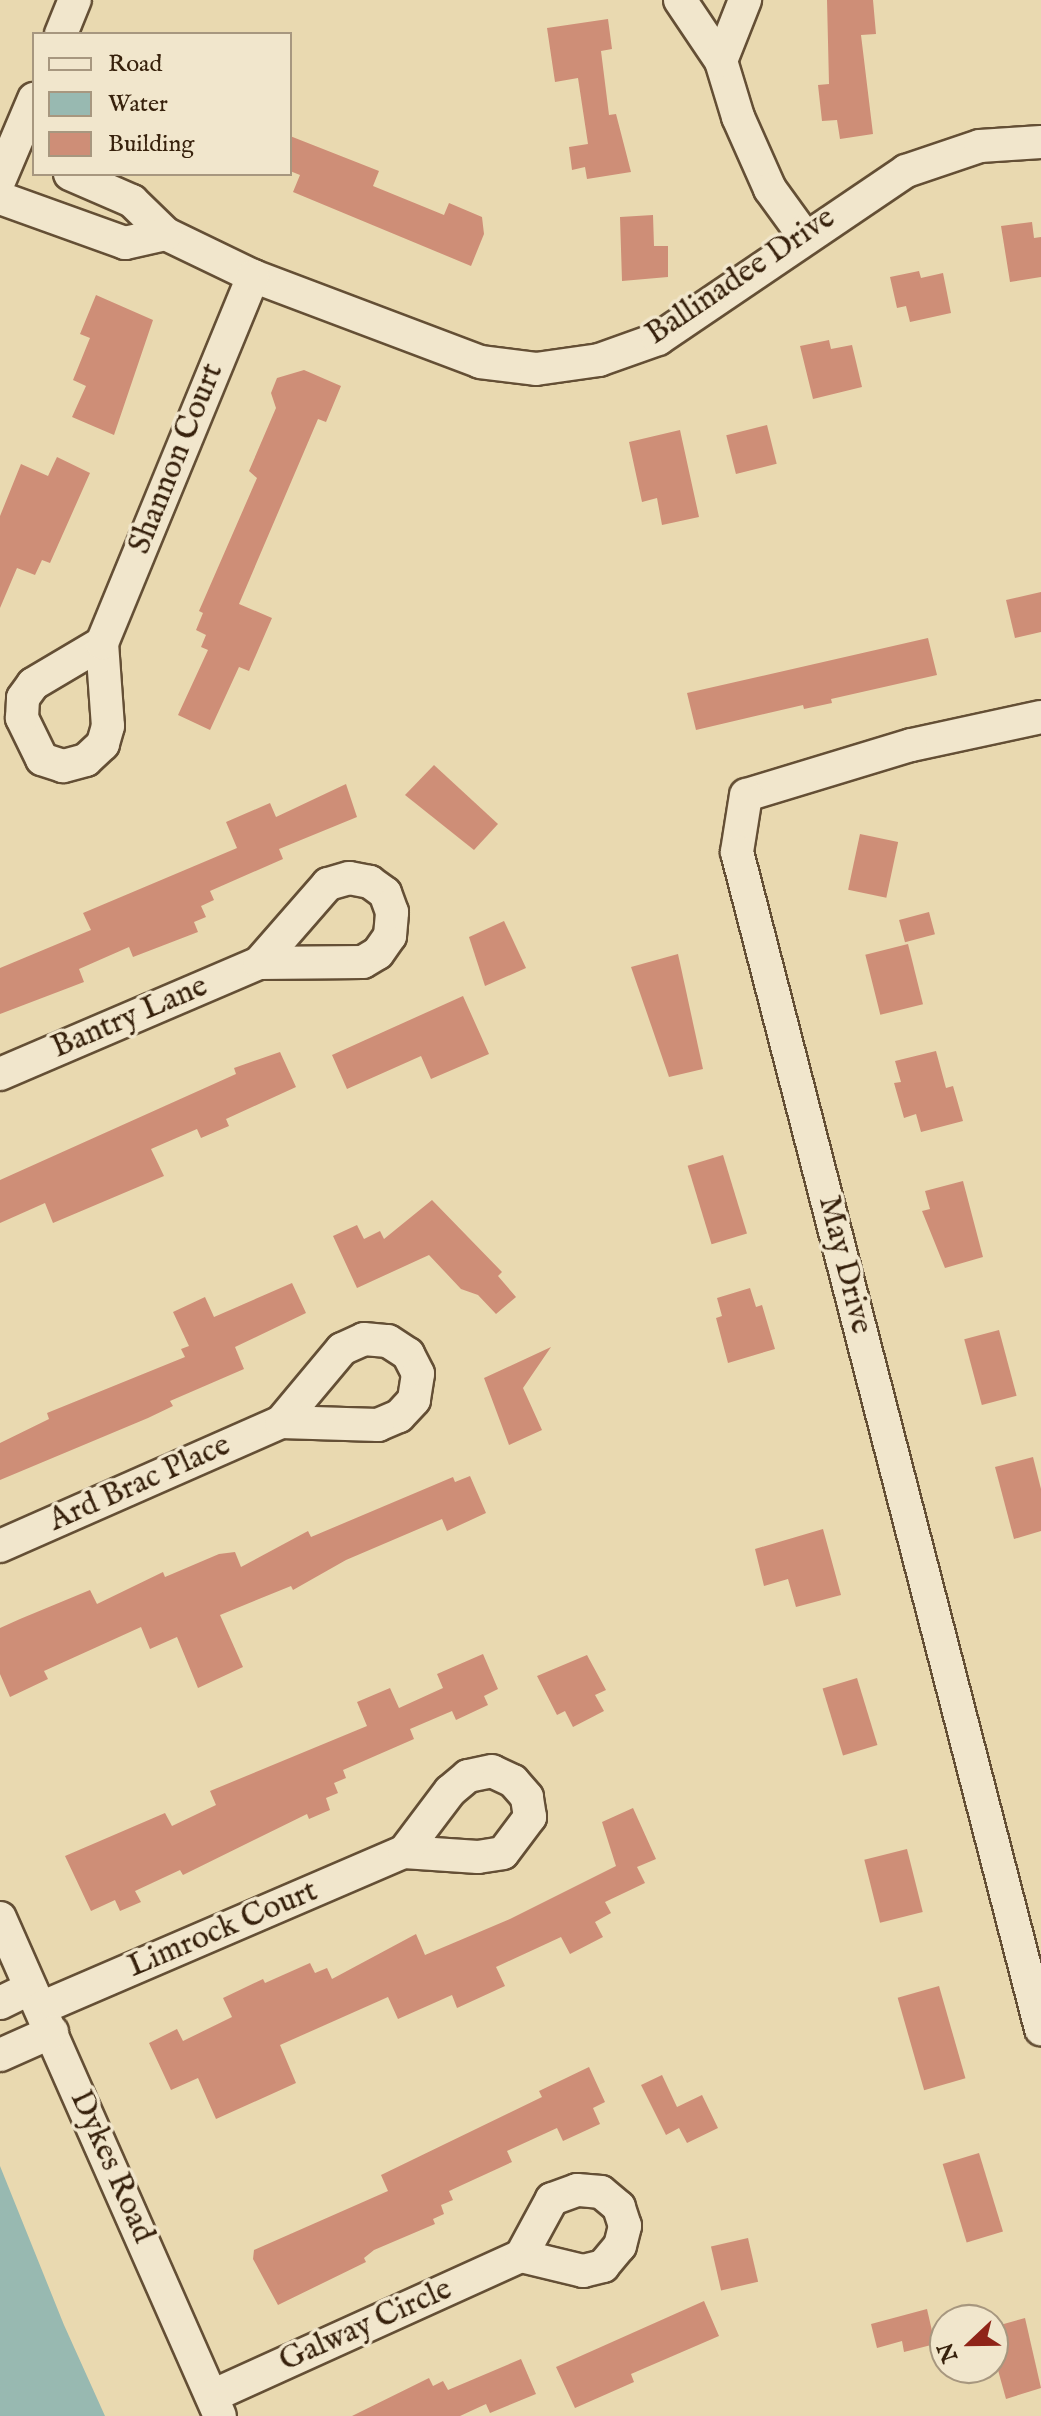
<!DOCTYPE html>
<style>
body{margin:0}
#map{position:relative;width:1041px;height:2416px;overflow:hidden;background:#e9d9b0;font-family:"IM FELL English",serif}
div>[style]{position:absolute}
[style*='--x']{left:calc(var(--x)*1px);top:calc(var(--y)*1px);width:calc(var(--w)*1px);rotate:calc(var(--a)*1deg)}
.water>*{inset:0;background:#98b9b1}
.building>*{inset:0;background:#ce8e77;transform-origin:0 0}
.roads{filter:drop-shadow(2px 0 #644f35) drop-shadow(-2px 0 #644f35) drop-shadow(0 2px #644f35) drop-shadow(0 -2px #644f35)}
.street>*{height:32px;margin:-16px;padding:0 16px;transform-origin:16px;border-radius:16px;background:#f1e6cc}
span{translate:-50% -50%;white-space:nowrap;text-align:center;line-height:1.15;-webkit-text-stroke:7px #f1e6cc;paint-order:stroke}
.street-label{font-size:32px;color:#37210c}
.legend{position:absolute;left:32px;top:32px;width:260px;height:144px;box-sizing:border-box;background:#f1e6cc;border:2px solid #a7977f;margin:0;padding:10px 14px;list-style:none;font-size:24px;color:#37210c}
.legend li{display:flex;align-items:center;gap:16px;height:40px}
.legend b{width:40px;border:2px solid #a7977f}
.north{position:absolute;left:929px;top:2304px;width:80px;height:80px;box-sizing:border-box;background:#f1e6cc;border:2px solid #a7977f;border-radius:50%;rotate:248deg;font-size:22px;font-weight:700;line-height:32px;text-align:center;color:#37210c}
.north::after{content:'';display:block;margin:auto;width:28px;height:36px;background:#8f2418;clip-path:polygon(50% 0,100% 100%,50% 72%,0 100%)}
</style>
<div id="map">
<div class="water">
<div style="clip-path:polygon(0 2166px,64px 2325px,105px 2416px,0 2416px)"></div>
</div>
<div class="building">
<div style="clip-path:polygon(827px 0,873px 0,876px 34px,861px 35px,873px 134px,840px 139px,837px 120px,822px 121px,818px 85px,829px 84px)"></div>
<div style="clip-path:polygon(608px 19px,612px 49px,601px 51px,609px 115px,616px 114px,631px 172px,587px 179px,585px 167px,572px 170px,569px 147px,588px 144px,578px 78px,555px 82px,547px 28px)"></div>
<div style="clip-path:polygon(290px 136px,379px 171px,373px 186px,444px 215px,449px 203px,482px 217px,484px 234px,471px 266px,293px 192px,300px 175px,290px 171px)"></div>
<div style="clip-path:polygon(653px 215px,654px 246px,668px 246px,668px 277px,622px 281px,620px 217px)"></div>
<div style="clip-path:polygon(1032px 222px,1034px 238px,1041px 237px,1041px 277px,1010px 282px,1001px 226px)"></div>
<div style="clip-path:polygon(919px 271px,921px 278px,943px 273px,951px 313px,910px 322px,906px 306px,897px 308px,890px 277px)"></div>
<div style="clip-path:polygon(96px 295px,153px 320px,114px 435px,72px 417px,86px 386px,73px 380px,90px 338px,80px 334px)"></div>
<div style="clip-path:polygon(829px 340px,831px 349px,852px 345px,862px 387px,813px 399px,800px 346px)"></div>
<div style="clip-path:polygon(304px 370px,341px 386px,326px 422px,318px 419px,239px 604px,272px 618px,249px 671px,239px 667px,210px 730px,178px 715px,208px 650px,201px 647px,206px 635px,196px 630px,203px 613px,199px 611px,257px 478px,249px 471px,276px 408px,271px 393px,277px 378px)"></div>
<div style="left:767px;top:425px;width:40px;height:42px;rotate:76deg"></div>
<div style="clip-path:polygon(680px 430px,699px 517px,662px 525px,657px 498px,642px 502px,629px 442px)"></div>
<div style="clip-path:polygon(57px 457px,90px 473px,50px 563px,42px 560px,35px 575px,17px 568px,0 608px,0 516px,21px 464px,48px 476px)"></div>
<div style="clip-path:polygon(1041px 592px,1041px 632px,1015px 638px,1006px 600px)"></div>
<div style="clip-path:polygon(928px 638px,937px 675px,831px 699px,832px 703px,804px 709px,803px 705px,696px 730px,687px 693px)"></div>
<div style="clip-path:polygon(434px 765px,498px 824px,474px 850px,405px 795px)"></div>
<div style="clip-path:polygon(346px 784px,357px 817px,279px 849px,283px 859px,210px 891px,214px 900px,201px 906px,206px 917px,194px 922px,198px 932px,133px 957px,129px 947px,79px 969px,84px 982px,0 1014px,0 968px,91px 930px,83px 913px,237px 848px,226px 822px,270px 803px,276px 817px)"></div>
<div style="left:860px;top:834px;width:39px;height:57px;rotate:12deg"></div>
<div style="left:929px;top:912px;width:23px;height:31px;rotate:75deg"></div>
<div style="clip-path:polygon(504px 921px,526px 968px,485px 986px,469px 937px)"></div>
<div style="left:908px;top:944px;width:62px;height:44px;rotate:76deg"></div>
<div style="clip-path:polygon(678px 954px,703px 1069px,669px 1077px,631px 967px)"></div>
<div style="clip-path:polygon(463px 996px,489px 1054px,431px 1079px,421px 1056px,347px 1089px,332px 1055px)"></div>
<div style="clip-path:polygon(936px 1051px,946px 1088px,953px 1086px,963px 1121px,921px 1132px,916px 1114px,904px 1118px,894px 1083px,901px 1082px,895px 1061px)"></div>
<div style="clip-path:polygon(280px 1052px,296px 1087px,226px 1119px,229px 1126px,201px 1138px,197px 1129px,151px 1149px,164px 1176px,53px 1223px,45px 1203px,0 1223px,0 1180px,236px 1074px,234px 1068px)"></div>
<div style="left:723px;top:1155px;width:82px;height:37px;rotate:73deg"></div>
<div style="clip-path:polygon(963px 1181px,983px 1257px,945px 1268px,922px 1211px,930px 1209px,925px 1191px)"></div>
<div style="clip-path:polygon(432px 1200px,502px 1272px,498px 1276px,516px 1297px,496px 1314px,478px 1295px,461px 1289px,429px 1255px,357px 1288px,333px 1236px,357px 1225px,364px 1239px,380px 1231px,384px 1239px)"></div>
<div style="clip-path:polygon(292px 1283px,306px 1313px,235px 1347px,244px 1369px,170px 1401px,173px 1406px,148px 1418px,0 1480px,0 1443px,49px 1419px,47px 1413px,185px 1357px,181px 1349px,189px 1346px,173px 1312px,205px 1297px,214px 1317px)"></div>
<div style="clip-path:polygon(750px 1288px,756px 1307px,762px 1305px,775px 1349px,728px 1363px,716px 1318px,722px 1316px,717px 1298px)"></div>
<div style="left:999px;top:1330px;width:68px;height:36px;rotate:75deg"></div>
<div style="clip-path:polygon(551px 1347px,523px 1388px,542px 1430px,509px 1445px,484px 1378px)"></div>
<div style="clip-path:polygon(1033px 1457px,1041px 1489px,1041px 1531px,1014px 1539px,995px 1467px)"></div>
<div style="clip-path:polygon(470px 1476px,486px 1513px,447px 1531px,442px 1519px,346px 1560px,293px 1590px,291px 1586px,220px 1615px,243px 1667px,198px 1688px,177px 1637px,150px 1649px,141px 1627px,44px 1671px,48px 1679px,10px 1697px,0 1674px,0 1628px,20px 1619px,90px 1590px,97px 1604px,163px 1572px,165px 1577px,219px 1554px,235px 1552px,241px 1567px,308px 1531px,311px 1537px,453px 1477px,455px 1482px)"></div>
<div style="clip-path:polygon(823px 1529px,841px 1595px,796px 1607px,788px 1579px,764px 1586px,755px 1549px)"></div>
<div style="clip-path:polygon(483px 1654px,498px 1689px,484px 1696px,488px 1705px,456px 1720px,452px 1711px,410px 1729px,414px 1739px,343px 1770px,346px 1778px,334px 1783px,338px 1793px,326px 1798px,330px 1810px,309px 1819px,307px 1814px,183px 1875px,180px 1870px,135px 1891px,141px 1902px,120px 1911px,115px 1900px,91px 1911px,65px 1856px,165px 1813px,172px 1826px,216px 1805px,210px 1791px,367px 1726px,357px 1702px,390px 1688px,399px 1708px,443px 1688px,437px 1674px)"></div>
<div style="clip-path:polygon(587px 1655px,606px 1690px,595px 1695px,604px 1711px,573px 1727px,565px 1711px,557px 1715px,537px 1676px)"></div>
<div style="left:857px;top:1678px;width:70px;height:36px;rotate:73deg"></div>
<div style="clip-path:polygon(633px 1808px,656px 1859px,637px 1867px,645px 1883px,605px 1902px,611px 1913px,595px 1922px,603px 1937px,570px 1954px,561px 1937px,496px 1967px,505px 1986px,457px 2008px,452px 1995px,398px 2019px,388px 1997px,280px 2045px,296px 2083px,216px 2119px,198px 2078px,171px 2090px,149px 2043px,177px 2029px,183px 2041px,232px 2017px,223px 1998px,263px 1979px,265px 1983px,310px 1963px,315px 1973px,327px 1968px,332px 1979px,416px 1934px,425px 1955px,510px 1919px,616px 1866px,602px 1822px)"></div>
<div style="left:907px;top:1849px;width:65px;height:44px;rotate:76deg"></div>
<div style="left:939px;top:1986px;width:96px;height:43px;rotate:74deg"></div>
<div style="clip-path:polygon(589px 2067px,605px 2102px,593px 2108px,600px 2124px,563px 2141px,557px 2128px,507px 2151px,512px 2162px,449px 2191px,453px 2200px,441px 2205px,444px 2214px,433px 2219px,435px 2224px,374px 2250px,364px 2258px,366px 2262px,278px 2305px,253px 2259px,254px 2250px,388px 2191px,381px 2175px,542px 2097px,539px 2091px)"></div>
<div style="clip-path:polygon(662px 2075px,677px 2107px,702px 2095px,718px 2128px,687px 2143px,679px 2128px,666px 2135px,641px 2085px)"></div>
<div style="left:979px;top:2153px;width:82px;height:38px;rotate:73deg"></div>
<div style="left:748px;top:2238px;width:45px;height:38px;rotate:77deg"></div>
<div style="clip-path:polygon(704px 2301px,719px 2336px,631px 2374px,634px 2382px,575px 2408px,556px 2367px)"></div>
<div style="clip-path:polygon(927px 2309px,935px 2344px,904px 2352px,902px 2341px,877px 2348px,871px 2324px)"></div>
<div style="clip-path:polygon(1025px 2318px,1041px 2388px,1006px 2399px,993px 2352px,993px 2327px)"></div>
<div style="clip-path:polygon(521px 2359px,536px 2394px,490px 2413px,486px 2404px,460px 2416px,352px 2416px,429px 2378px,433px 2386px,443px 2381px,448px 2390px)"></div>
</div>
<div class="roads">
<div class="street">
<div style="--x:680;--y:0;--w:73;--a:56.1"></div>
<div style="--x:721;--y:61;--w:59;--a:73.1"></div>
<div style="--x:738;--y:117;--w:79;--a:66"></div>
<div style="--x:770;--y:189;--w:58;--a:54.1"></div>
<div style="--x:61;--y:34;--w:37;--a:-68"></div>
<div style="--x:721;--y:61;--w:66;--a:-68.5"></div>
<div style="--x:70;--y:174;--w:68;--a:23.5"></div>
<div style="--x:132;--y:201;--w:47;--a:44.1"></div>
<div style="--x:166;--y:234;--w:97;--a:25.8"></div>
<div style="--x:253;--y:276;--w:243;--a:20.7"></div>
<div style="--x:480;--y:362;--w:56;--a:7.1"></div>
<div style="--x:536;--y:369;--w:64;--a:-8.1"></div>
<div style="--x:599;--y:360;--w:63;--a:-19.6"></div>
<div style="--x:658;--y:339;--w:300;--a:-34.1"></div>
<div style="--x:906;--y:171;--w:78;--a:-18.7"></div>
<div style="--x:980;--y:146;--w:61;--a:-3.8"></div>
<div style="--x:0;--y:179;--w:87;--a:-67"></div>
<div style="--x:0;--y:198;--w:133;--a:19.8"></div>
<div style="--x:125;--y:243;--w:42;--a:-12.4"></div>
<div style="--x:102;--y:643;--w:83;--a:85.9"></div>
<div style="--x:108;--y:726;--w:19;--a:106"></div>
<div style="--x:103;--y:744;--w:23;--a:137"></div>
<div style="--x:86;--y:760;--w:24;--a:165"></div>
<div style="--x:63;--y:766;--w:22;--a:-162"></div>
<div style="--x:42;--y:759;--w:46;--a:-116"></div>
<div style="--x:22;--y:718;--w:20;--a:-87"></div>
<div style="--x:23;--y:698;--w:17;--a:-54"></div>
<div style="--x:33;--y:684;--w:80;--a:-30.7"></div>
<div style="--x:102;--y:643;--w:397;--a:-67.6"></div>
<div style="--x:1041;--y:717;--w:133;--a:167.8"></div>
<div style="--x:911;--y:745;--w:172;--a:163.1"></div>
<div style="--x:746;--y:795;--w:58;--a:99"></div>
<div style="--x:737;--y:852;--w:1216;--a:75.52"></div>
<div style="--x:0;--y:1074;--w:282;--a:-23.2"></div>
<div style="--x:259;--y:963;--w:104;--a:-0.6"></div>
<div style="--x:363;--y:962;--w:17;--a:-31"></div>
<div style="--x:378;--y:953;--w:21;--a:-55"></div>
<div style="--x:390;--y:936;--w:24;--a:-85"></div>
<div style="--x:392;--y:912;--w:20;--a:-110"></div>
<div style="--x:385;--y:893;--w:19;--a:-144"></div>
<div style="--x:370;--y:882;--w:21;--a:-169"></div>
<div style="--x:349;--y:878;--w:22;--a:164"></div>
<div style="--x:328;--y:884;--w:105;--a:131.1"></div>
<div style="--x:0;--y:1546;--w:307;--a:-23.8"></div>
<div style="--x:281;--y:1422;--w:95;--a:-50.1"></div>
<div style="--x:342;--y:1349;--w:24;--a:-24"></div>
<div style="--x:364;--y:1339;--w:24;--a:5"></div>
<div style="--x:388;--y:1341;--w:24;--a:33"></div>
<div style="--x:408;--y:1354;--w:22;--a:63"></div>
<div style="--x:418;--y:1374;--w:26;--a:99"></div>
<div style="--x:414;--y:1400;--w:22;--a:133"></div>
<div style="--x:399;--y:1416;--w:23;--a:157"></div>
<div style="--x:378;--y:1425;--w:97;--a:-178.2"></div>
<div style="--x:0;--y:1918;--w:544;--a:66.17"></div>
<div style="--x:0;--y:2003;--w:34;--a:-26"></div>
<div style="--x:41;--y:2008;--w:395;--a:-23.3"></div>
<div style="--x:404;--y:1852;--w:74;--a:3.9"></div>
<div style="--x:478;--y:1857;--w:25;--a:-9"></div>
<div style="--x:503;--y:1853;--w:45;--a:-53.1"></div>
<div style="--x:530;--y:1817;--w:20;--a:-99"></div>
<div style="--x:527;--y:1797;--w:21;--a:-131"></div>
<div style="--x:513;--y:1781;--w:23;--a:-155"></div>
<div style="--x:492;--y:1771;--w:25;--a:168"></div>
<div style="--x:468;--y:1776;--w:23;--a:140"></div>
<div style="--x:450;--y:1791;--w:76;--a:127"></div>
<div style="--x:0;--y:2055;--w:57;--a:-23.9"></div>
<div style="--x:212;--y:2396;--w:339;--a:-24.4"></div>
<div style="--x:521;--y:2256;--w:64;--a:13.6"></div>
<div style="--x:583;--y:2271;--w:21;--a:-14"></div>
<div style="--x:603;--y:2266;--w:26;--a:-50"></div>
<div style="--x:620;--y:2246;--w:21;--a:-76"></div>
<div style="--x:625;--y:2226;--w:20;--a:-108"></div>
<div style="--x:619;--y:2207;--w:23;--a:-140"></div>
<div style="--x:601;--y:2192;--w:24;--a:-175"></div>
<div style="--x:577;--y:2190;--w:27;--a:160"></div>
<div style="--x:552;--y:2199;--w:65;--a:118.5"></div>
</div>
</div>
<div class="street-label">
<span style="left:741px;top:277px;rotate:-34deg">Ballinadee Drive</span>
<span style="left:177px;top:459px;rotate:-68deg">Shannon Court</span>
<span style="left:130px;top:1018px;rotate:-23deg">Bantry Lane</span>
<span style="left:844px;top:1265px;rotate:76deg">May Drive</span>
<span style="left:140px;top:1484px;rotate:-24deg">Ard Brac Place</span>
<span style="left:223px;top:1930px;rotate:-23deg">Limrock Court</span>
<span style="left:111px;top:2167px;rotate:66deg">Dykes Road</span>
<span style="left:366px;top:2326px;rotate:-24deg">Galway Circle</span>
</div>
<ul class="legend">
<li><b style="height:10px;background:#f1e6cc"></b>Road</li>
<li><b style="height:22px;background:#98b9b1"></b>Water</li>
<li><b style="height:22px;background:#ce8e77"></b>Building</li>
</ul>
<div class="north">N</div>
</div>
